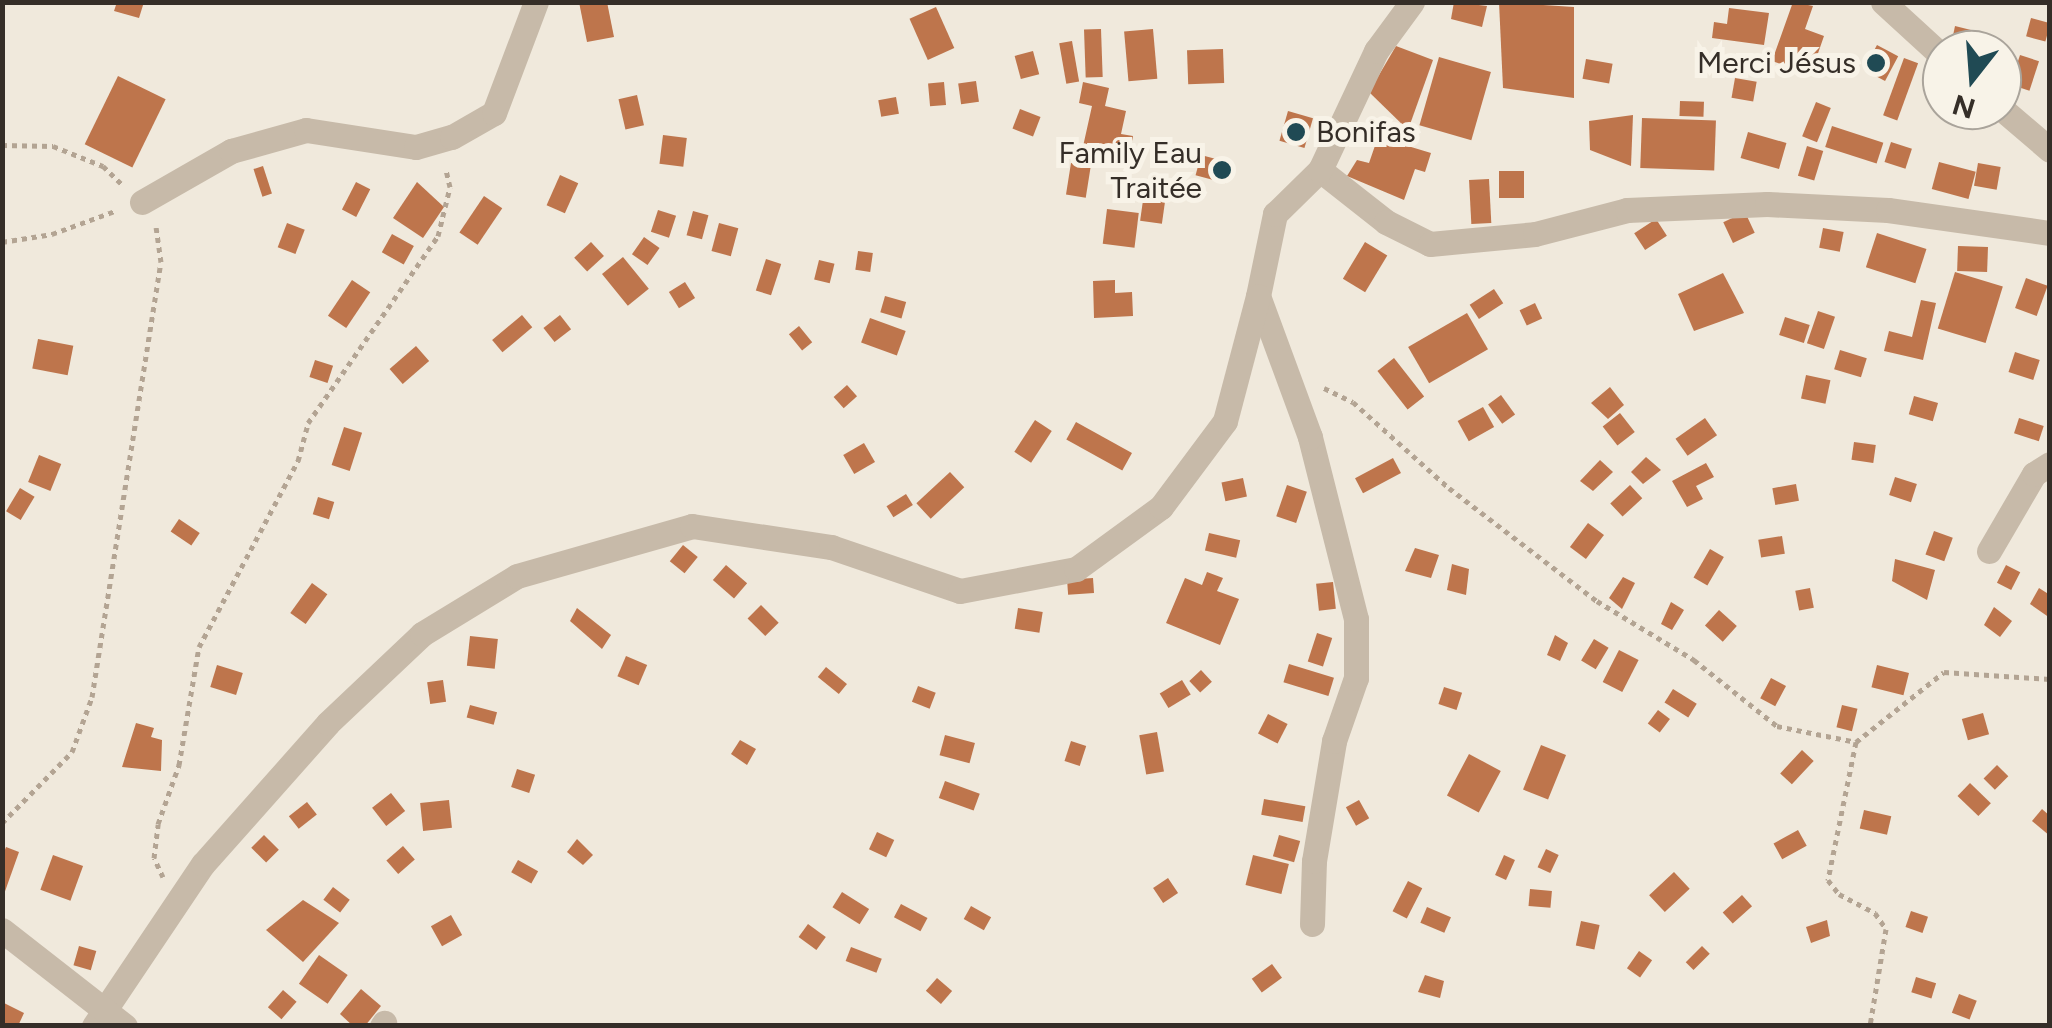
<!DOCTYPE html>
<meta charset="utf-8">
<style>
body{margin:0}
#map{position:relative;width:2052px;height:1028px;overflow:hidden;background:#f0e9dc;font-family:Figtree,sans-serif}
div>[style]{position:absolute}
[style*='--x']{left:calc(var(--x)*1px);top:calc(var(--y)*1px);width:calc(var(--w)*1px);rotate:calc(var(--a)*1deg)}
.building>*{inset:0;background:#be754c;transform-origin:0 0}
.path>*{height:5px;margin-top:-2.5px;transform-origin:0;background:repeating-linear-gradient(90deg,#b3a493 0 5px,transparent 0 10px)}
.minor>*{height:25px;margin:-12.5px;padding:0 12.5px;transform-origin:12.5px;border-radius:12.5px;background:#c7baa9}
.tertiary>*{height:25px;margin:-12.5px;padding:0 12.5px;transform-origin:12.5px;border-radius:12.5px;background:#c7baa9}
.dots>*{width:28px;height:28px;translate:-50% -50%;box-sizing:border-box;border:5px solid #f8f3e8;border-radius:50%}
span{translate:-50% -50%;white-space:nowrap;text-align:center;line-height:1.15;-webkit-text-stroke:10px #f8f3e8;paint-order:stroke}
.poi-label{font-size:30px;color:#352e28}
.right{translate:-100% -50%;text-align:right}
.left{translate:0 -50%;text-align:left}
.frame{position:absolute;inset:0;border:5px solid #352e28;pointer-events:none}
.north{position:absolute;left:1922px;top:30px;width:100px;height:100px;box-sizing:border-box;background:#f8f3e8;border:2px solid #aaa49b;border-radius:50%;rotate:197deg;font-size:28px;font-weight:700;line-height:40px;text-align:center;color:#352e28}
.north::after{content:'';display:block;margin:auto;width:35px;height:45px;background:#204a54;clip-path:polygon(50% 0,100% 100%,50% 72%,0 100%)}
</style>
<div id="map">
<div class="building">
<div style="clip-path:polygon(117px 2px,144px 2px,139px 18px,114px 11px)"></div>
<div style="clip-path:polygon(579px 2px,607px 2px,614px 37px,587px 42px)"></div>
<div style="clip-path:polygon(1454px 2px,1487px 6px,1482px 27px,1451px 19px)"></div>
<div style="clip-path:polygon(1499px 2px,1574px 7px,1574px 98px,1503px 88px)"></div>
<div style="clip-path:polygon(1793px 2px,1813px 6px,1805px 29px,1824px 36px,1815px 62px,1797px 54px,1792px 68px,1772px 61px)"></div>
<div style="left:936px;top:7px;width:45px;height:29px;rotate:66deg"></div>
<div style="clip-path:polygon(1729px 8px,1769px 13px,1764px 45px,1712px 38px,1714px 22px,1727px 24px)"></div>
<div style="left:2031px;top:18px;width:20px;height:19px;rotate:15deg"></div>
<div style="clip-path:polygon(1955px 26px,1975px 31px,1970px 50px,1950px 50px)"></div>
<div style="left:1101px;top:29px;width:48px;height:17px;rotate:88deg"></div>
<div style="left:1153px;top:29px;width:50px;height:29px;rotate:85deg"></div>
<div style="left:1072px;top:41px;width:41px;height:13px;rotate:80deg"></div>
<div style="left:1877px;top:45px;width:24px;height:28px;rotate:28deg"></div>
<div style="clip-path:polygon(1396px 46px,1433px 60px,1408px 130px,1369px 92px)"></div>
<div style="left:1223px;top:49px;width:34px;height:36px;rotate:88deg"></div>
<div style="left:1033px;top:51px;width:24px;height:19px;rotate:75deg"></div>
<div style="left:2020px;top:55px;width:20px;height:31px;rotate:18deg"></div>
<div style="left:1439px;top:57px;width:54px;height:71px;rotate:16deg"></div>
<div style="left:1904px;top:58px;width:15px;height:61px;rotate:20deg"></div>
<div style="left:1586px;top:59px;width:27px;height:20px;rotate:10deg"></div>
<div style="left:118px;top:76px;width:53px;height:76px;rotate:26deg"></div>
<div style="left:1735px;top:78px;width:22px;height:20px;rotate:10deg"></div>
<div style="left:976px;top:81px;width:21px;height:18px;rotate:82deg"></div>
<div style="left:944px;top:82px;width:23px;height:16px;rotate:85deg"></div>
<div style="clip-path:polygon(1083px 82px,1109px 88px,1105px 106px,1126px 111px,1121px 134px,1133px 136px,1128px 161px,1082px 151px,1092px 106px,1079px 103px)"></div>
<div style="left:637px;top:95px;width:31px;height:19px;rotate:77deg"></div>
<div style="left:896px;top:97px;width:17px;height:18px;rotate:80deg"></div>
<div style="left:1680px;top:101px;width:24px;height:15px;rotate:2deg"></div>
<div style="left:1816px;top:102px;width:16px;height:37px;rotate:22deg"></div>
<div style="left:1020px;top:109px;width:22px;height:21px;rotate:21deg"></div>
<div style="left:1288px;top:111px;width:26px;height:31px;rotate:16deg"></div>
<div style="clip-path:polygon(1633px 115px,1631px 166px,1590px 150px,1589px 121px)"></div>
<div style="left:1642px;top:118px;width:74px;height:50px;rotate:2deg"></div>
<div style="left:1832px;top:126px;width:54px;height:22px;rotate:18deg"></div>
<div style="left:1748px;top:132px;width:40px;height:27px;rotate:16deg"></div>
<div style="left:663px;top:135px;width:24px;height:29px;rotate:7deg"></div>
<div style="clip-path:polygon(1378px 137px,1431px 153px,1425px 172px,1415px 169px,1404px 200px,1347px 176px,1357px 160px,1369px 163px)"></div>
<div style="left:1891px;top:142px;width:22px;height:21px;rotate:18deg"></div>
<div style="left:1807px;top:146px;width:17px;height:31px;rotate:17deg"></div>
<div style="left:1201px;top:155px;width:31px;height:21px;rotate:15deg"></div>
<div style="left:1939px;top:162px;width:38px;height:28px;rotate:15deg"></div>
<div style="left:1071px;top:163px;width:20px;height:32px;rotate:9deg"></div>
<div style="left:1978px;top:163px;width:23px;height:23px;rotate:10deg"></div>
<div style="left:263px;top:166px;width:29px;height:10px;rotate:72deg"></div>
<div style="left:1499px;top:171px;width:25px;height:27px"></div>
<div style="left:560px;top:175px;width:20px;height:33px;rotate:24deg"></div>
<div style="left:1489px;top:179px;width:44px;height:20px;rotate:87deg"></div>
<div style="left:356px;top:182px;width:16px;height:31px;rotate:27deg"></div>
<div style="clip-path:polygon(417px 182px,444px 207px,423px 238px,393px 218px)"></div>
<div style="left:1145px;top:186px;width:22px;height:35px;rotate:8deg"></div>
<div style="left:484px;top:196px;width:22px;height:44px;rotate:34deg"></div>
<div style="left:1107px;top:209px;width:32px;height:35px;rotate:7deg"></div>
<div style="left:658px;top:210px;width:19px;height:23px;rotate:18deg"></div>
<div style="left:693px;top:211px;width:16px;height:25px;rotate:15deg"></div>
<div style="left:1745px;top:212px;width:23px;height:24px;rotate:65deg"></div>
<div style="left:1656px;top:219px;width:20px;height:26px;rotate:57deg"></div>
<div style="left:287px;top:223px;width:19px;height:26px;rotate:21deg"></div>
<div style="left:719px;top:223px;width:20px;height:29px;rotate:15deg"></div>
<div style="left:1823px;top:228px;width:21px;height:20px;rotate:11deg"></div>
<div style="left:1877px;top:233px;width:52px;height:36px;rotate:18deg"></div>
<div style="left:392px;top:234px;width:25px;height:21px;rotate:29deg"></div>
<div style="left:644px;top:237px;width:19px;height:21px;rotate:35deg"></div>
<div style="left:591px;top:242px;width:19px;height:23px;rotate:47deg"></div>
<div style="left:1365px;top:242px;width:26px;height:43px;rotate:31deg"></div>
<div style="left:1958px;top:246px;width:30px;height:25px;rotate:2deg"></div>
<div style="left:858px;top:251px;width:15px;height:19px;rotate:8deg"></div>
<div style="left:623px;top:257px;width:41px;height:27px;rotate:51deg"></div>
<div style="left:766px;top:259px;width:16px;height:33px;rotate:18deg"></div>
<div style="left:819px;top:260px;width:16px;height:20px;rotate:14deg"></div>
<div style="left:1955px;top:272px;width:50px;height:59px;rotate:17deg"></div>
<div style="clip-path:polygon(1723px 273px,1744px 313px,1694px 331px,1678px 294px)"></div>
<div style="left:2026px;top:278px;width:23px;height:32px;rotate:20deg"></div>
<div style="left:352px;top:280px;width:22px;height:43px;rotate:34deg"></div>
<div style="clip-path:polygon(1115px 280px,1115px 293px,1132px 292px,1133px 316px,1094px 318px,1093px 281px)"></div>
<div style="left:685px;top:282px;width:19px;height:19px;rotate:58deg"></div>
<div style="left:1494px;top:289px;width:17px;height:29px;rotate:57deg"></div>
<div style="left:885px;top:296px;width:22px;height:17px;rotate:16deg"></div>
<div style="clip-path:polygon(1921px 300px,1936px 303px,1923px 360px,1884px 351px,1889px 331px,1912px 337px)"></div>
<div style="left:1535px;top:303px;width:17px;height:17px;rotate:65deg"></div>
<div style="left:1818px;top:311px;width:18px;height:34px;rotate:19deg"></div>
<div style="left:1467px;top:313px;width:42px;height:68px;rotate:60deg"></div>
<div style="left:522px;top:315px;width:16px;height:39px;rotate:50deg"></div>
<div style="left:560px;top:315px;width:18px;height:21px;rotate:52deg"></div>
<div style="left:1785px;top:317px;width:26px;height:19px;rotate:18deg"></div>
<div style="left:870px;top:318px;width:38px;height:26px;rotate:20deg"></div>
<div style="left:799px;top:326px;width:21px;height:13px;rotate:51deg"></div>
<div style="left:38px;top:339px;width:36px;height:30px;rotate:11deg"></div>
<div style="left:416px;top:346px;width:20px;height:35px;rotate:49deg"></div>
<div style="left:1840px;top:350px;width:28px;height:20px;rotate:17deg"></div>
<div style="left:2015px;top:352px;width:26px;height:21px;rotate:18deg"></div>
<div style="left:1394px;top:358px;width:49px;height:21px;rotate:52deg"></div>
<div style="left:315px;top:360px;width:19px;height:18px;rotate:18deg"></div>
<div style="left:1806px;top:375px;width:25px;height:24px;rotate:12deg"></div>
<div style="left:847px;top:385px;width:15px;height:18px;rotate:48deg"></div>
<div style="clip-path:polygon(1610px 387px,1624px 405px,1608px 419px,1591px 403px)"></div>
<div style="left:1501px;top:395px;width:24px;height:16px;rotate:54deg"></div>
<div style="left:1914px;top:396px;width:25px;height:19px;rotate:16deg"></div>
<div style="left:1483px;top:407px;width:23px;height:29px;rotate:61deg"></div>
<div style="left:1620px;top:413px;width:24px;height:22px;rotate:52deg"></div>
<div style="left:1705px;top:418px;width:21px;height:36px;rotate:55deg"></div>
<div style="left:2019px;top:418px;width:26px;height:16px;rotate:18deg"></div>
<div style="left:1035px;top:420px;width:20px;height:38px;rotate:33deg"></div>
<div style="left:1076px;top:422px;width:64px;height:20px;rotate:29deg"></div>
<div style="left:344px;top:427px;width:19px;height:40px;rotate:18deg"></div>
<div style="left:1854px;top:442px;width:22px;height:18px;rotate:8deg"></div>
<div style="left:864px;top:443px;width:22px;height:24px;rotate:60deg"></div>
<div style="left:39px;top:455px;width:24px;height:29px;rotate:22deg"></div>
<div style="clip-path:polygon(1646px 457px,1661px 470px,1643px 484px,1631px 472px)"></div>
<div style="left:1393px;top:458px;width:17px;height:43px;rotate:62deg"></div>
<div style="clip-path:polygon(1600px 460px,1613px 472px,1593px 491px,1580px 481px)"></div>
<div style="clip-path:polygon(1706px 463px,1714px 477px,1696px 486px,1703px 499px,1687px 507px,1672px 481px)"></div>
<div style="left:950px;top:472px;width:21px;height:46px;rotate:47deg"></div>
<div style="left:1895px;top:477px;width:23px;height:19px;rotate:18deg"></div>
<div style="left:1243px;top:478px;width:19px;height:22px;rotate:78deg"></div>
<div style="left:1796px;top:484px;width:17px;height:24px;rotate:80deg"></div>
<div style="left:1287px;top:485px;width:21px;height:33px;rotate:19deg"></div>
<div style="left:1630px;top:485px;width:18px;height:27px;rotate:47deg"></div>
<div style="left:20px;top:488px;width:17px;height:27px;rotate:31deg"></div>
<div style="left:906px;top:494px;width:13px;height:23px;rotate:58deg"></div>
<div style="left:318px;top:497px;width:17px;height:18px;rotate:17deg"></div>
<div style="left:179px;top:519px;width:25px;height:15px;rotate:34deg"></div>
<div style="left:1588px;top:523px;width:20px;height:30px;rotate:37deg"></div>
<div style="left:1934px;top:531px;width:20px;height:25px;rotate:20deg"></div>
<div style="left:1209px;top:533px;width:32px;height:18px;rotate:13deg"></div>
<div style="left:1782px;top:536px;width:18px;height:24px;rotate:81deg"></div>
<div style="left:683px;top:545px;width:19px;height:21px;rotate:39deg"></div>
<div style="clip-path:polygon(1415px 548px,1439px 555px,1431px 578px,1405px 571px)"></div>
<div style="left:1710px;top:549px;width:16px;height:33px;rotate:30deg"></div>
<div style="clip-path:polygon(1895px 559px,1935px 570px,1927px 600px,1892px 581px)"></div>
<div style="clip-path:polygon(1452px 564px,1469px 569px,1466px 595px,1447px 590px)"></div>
<div style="left:726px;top:565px;width:28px;height:20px;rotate:41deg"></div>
<div style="left:2006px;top:565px;width:16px;height:20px;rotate:27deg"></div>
<div style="clip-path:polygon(1207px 572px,1223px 578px,1217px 591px,1239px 599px,1220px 645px,1166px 623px,1185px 578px,1202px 585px)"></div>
<div style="clip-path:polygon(1623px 577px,1635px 583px,1622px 609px,1609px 598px)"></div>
<div style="left:1093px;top:578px;width:15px;height:26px;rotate:86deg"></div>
<div style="left:1333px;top:582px;width:27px;height:17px;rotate:84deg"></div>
<div style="left:312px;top:583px;width:19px;height:37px;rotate:36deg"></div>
<div style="left:1810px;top:588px;width:20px;height:15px;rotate:79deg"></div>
<div style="clip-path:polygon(2039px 588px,2050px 595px,2050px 618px,2030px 604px)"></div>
<div style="clip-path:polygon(1671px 602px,1684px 610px,1672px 630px,1661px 624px)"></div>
<div style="left:761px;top:605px;width:25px;height:19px;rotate:45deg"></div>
<div style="clip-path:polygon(1994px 607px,2012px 621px,2000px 637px,1984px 625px)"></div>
<div style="clip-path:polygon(577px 608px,611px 635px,602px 649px,570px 621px)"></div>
<div style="left:1018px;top:608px;width:25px;height:21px;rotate:9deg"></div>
<div style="left:1719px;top:610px;width:24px;height:21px;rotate:42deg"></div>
<div style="left:1317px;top:633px;width:16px;height:30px;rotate:18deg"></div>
<div style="clip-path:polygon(1555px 635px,1568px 643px,1560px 661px,1547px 655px)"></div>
<div style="left:470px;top:636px;width:28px;height:30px;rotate:6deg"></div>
<div style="left:1594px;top:639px;width:17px;height:25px;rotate:31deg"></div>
<div style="left:1619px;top:650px;width:22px;height:36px;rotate:27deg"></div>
<div style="left:626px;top:656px;width:23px;height:22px;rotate:23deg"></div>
<div style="left:1289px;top:664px;width:47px;height:19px;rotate:17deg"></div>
<div style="left:217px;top:665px;width:27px;height:23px;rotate:17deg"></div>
<div style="left:1877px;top:665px;width:33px;height:23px;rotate:14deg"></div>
<div style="left:826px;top:667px;width:27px;height:13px;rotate:39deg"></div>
<div style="left:1201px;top:670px;width:16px;height:16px;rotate:47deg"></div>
<div style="left:1771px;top:678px;width:17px;height:23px;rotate:28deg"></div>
<div style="left:443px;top:680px;width:22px;height:16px;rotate:82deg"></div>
<div style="left:1182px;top:680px;width:17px;height:26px;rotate:59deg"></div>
<div style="left:918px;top:686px;width:19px;height:17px;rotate:21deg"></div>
<div style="left:1444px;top:687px;width:19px;height:18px;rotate:18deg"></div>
<div style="left:1673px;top:689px;width:28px;height:16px;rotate:32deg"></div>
<div style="left:470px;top:705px;width:28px;height:13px;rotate:15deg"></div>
<div style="left:1842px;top:705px;width:16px;height:23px;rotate:14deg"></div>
<div style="left:1658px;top:710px;width:15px;height:17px;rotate:37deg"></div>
<div style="left:1983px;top:713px;width:22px;height:22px;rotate:74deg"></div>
<div style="left:1268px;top:714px;width:22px;height:22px;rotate:27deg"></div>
<div style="clip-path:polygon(136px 723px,154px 728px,151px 737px,162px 740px,161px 771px,122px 767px)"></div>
<div style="left:1157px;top:732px;width:40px;height:18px;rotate:80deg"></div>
<div style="left:945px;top:735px;width:31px;height:21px;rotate:15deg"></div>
<div style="clip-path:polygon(740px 740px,756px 749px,747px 765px,731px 754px)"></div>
<div style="left:1071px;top:741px;width:16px;height:21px;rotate:18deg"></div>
<div style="left:1541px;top:745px;width:27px;height:48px;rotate:22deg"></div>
<div style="left:1802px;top:750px;width:16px;height:32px;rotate:43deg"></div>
<div style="left:1469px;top:754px;width:36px;height:47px;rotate:28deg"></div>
<div style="left:1997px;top:765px;width:16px;height:19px;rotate:45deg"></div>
<div style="left:517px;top:769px;width:19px;height:19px;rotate:18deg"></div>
<div style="left:945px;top:781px;width:37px;height:18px;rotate:20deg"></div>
<div style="left:1970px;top:783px;width:29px;height:18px;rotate:44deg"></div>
<div style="left:391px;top:793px;width:23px;height:24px;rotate:52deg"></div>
<div style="left:1264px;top:799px;width:42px;height:16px;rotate:10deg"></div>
<div style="left:449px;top:800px;width:28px;height:29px;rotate:84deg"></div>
<div style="left:1359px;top:800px;width:21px;height:15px;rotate:61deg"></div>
<div style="left:307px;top:802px;width:16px;height:23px;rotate:52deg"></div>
<div style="clip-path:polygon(2042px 809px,2050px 816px,2050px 836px,2032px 821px)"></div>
<div style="left:1864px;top:810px;width:28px;height:19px;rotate:13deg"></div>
<div style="left:1798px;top:830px;width:18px;height:28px;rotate:61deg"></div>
<div style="left:877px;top:832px;width:19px;height:19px;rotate:25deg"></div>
<div style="left:264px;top:835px;width:21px;height:18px;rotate:45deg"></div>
<div style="left:1279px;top:835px;width:22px;height:22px;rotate:16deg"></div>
<div style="clip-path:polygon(577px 839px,593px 855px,583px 865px,567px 852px)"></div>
<div style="left:403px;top:846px;width:18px;height:22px;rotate:49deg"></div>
<div style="clip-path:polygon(6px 847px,19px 852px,3px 897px,2px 858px)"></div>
<div style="left:1546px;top:849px;width:14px;height:20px;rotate:25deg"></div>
<div style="left:53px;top:855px;width:32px;height:37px;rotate:20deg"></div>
<div style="left:1253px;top:855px;width:37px;height:31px;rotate:14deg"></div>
<div style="left:1504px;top:855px;width:12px;height:22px;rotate:24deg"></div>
<div style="left:518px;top:860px;width:23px;height:14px;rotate:29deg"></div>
<div style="left:1674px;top:872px;width:23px;height:34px;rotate:47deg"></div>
<div style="left:1168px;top:878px;width:18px;height:18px;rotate:56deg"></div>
<div style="left:1408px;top:881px;width:16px;height:34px;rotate:27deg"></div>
<div style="left:333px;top:887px;width:21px;height:16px;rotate:37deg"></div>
<div style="left:1530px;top:889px;width:22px;height:17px;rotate:5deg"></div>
<div style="left:842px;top:892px;width:32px;height:18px;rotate:32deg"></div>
<div style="left:1742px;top:895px;width:15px;height:26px;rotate:48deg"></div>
<div style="clip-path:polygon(303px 900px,339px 923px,303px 962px,266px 930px)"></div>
<div style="left:901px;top:904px;width:30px;height:15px;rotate:28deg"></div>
<div style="left:971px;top:906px;width:23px;height:15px;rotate:29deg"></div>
<div style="left:1427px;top:907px;width:26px;height:17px;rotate:23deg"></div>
<div style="left:1911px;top:911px;width:18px;height:17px;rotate:19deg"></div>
<div style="left:451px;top:915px;width:23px;height:23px;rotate:61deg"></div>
<div style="clip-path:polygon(1827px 920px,1830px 936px,1811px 943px,1806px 927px)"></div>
<div style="left:1581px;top:921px;width:19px;height:25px;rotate:12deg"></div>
<div style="left:808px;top:924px;width:22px;height:16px;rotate:36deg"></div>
<div style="left:79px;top:946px;width:18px;height:20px;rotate:16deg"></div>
<div style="left:1702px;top:946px;width:11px;height:23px;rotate:45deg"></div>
<div style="left:851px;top:947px;width:33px;height:15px;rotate:21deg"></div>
<div style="left:1639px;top:951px;width:16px;height:21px;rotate:35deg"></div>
<div style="left:319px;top:955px;width:35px;height:35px;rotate:35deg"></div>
<div style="left:1272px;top:964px;width:17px;height:25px;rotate:54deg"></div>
<div style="clip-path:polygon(1425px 975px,1444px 981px,1440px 998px,1418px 992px)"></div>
<div style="left:1916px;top:977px;width:21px;height:16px;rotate:17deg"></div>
<div style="left:937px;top:978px;width:20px;height:17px;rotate:41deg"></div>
<div style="clip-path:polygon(361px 989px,381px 1006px,365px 1026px,353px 1026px,340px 1014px)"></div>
<div style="left:283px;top:990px;width:18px;height:23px;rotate:41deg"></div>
<div style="left:1959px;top:994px;width:19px;height:20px;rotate:21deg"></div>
<div style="clip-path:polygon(2px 1002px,24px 1013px,18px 1026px,2px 1026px)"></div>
</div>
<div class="path">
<div style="--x:2;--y:145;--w:51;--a:1.1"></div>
<div style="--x:53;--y:146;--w:54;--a:21.8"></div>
<div style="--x:103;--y:166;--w:28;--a:44"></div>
<div style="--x:2;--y:242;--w:51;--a:-9.1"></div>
<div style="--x:52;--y:234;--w:67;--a:-20.1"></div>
<div style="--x:1324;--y:388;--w:32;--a:26"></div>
<div style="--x:1353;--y:402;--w:129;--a:41.9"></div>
<div style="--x:1449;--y:488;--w:186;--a:37.4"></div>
<div style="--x:1597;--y:601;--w:114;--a:31.3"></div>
<div style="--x:1694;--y:660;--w:106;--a:38.5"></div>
<div style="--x:1777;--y:726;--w:81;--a:11.4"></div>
<div style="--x:1856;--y:742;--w:112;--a:-38.5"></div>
<div style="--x:1944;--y:672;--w:106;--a:3.8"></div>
<div style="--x:1856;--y:742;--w:141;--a:101.5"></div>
<div style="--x:1828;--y:880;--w:18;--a:52"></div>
<div style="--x:1839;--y:894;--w:41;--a:27.8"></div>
<div style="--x:1875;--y:913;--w:19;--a:55"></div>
<div style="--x:1886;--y:929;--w:98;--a:99.4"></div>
<div style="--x:2;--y:823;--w:100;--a:-45.4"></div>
<div style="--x:72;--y:752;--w:59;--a:-70"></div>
<div style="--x:92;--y:697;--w:440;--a:-81"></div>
<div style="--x:161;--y:262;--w:35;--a:-98"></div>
<div style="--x:163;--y:877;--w:21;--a:-115"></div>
<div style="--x:154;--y:858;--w:34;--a:-83"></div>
<div style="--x:158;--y:824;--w:63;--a:-70.4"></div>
<div style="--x:179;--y:765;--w:120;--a:-80.4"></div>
<div style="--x:199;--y:647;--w:211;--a:-62"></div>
<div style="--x:298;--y:461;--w:39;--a:-75"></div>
<div style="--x:308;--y:423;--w:228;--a:-55.2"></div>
<div style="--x:438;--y:236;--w:50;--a:-76.2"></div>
<div style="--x:450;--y:187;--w:18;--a:-103"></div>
</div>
<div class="minor">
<div style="--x:1883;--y:2;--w:80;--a:42.5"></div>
<div style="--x:2002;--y:109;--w:63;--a:40.5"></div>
<div style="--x:1320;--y:170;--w:84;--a:38.2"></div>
<div style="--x:1386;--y:222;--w:49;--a:26.6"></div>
<div style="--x:1430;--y:244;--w:105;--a:-5.4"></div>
<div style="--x:1535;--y:234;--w:95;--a:-14.6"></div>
<div style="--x:1627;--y:210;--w:140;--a:-2.5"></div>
<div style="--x:1767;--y:204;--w:121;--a:2.8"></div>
<div style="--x:1888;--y:210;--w:164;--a:8.1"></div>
<div style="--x:142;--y:202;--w:103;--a:-29.8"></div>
<div style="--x:231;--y:151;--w:78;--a:-15.6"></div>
<div style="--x:306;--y:130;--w:111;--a:8.8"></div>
<div style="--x:416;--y:147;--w:37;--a:-16"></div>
<div style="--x:452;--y:137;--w:48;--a:-29.7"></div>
<div style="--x:494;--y:113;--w:119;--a:-69.3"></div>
<div style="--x:1989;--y:551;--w:89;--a:-59.7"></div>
<div style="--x:2034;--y:474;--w:19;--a:-32"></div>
<div style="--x:1312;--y:924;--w:63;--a:-88.2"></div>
<div style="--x:1314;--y:861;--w:122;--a:-80.5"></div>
<div style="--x:1334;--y:741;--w:67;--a:-70.8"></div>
<div style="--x:1356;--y:678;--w:59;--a:-90"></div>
<div style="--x:1356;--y:619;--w:188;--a:-104.2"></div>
<div style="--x:1310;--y:437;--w:150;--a:-110.2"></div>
<div style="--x:1258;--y:296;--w:84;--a:-78.3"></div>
<div style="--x:1275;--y:214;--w:63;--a:-44.4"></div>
<div style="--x:1320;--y:170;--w:132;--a:-64.8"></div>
<div style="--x:1376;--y:51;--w:61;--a:-53.7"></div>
<div style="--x:94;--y:1026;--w:195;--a:-56.1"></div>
<div style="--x:203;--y:864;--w:188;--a:-48.4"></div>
<div style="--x:328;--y:723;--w:129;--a:-43.4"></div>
<div style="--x:422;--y:634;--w:111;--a:-31.4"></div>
<div style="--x:517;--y:576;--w:182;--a:-15.9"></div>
<div style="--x:692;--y:526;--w:141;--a:8.6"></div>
<div style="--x:831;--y:547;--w:136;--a:18.8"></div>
<div style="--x:960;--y:591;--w:118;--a:-10.7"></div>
<div style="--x:1076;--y:569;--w:105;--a:-36.1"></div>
<div style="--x:1161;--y:507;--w:107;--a:-53.3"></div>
<div style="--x:1225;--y:421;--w:129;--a:-75.2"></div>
<div style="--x:382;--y:1026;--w:4;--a:-56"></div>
</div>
<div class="tertiary">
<div style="--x:2;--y:930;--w:156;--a:38"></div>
</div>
<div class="dots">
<div style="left:1876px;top:63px;background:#204a54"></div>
<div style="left:1296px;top:132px;background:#204a54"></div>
<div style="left:1222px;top:170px;background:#204a54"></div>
</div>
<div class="poi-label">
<span class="right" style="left:1856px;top:63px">Merci Jésus</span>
<span class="left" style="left:1316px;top:132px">Bonifas</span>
<span class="right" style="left:1202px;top:170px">Family Eau<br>Traitée</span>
</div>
<div class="frame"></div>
<div class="north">N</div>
</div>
